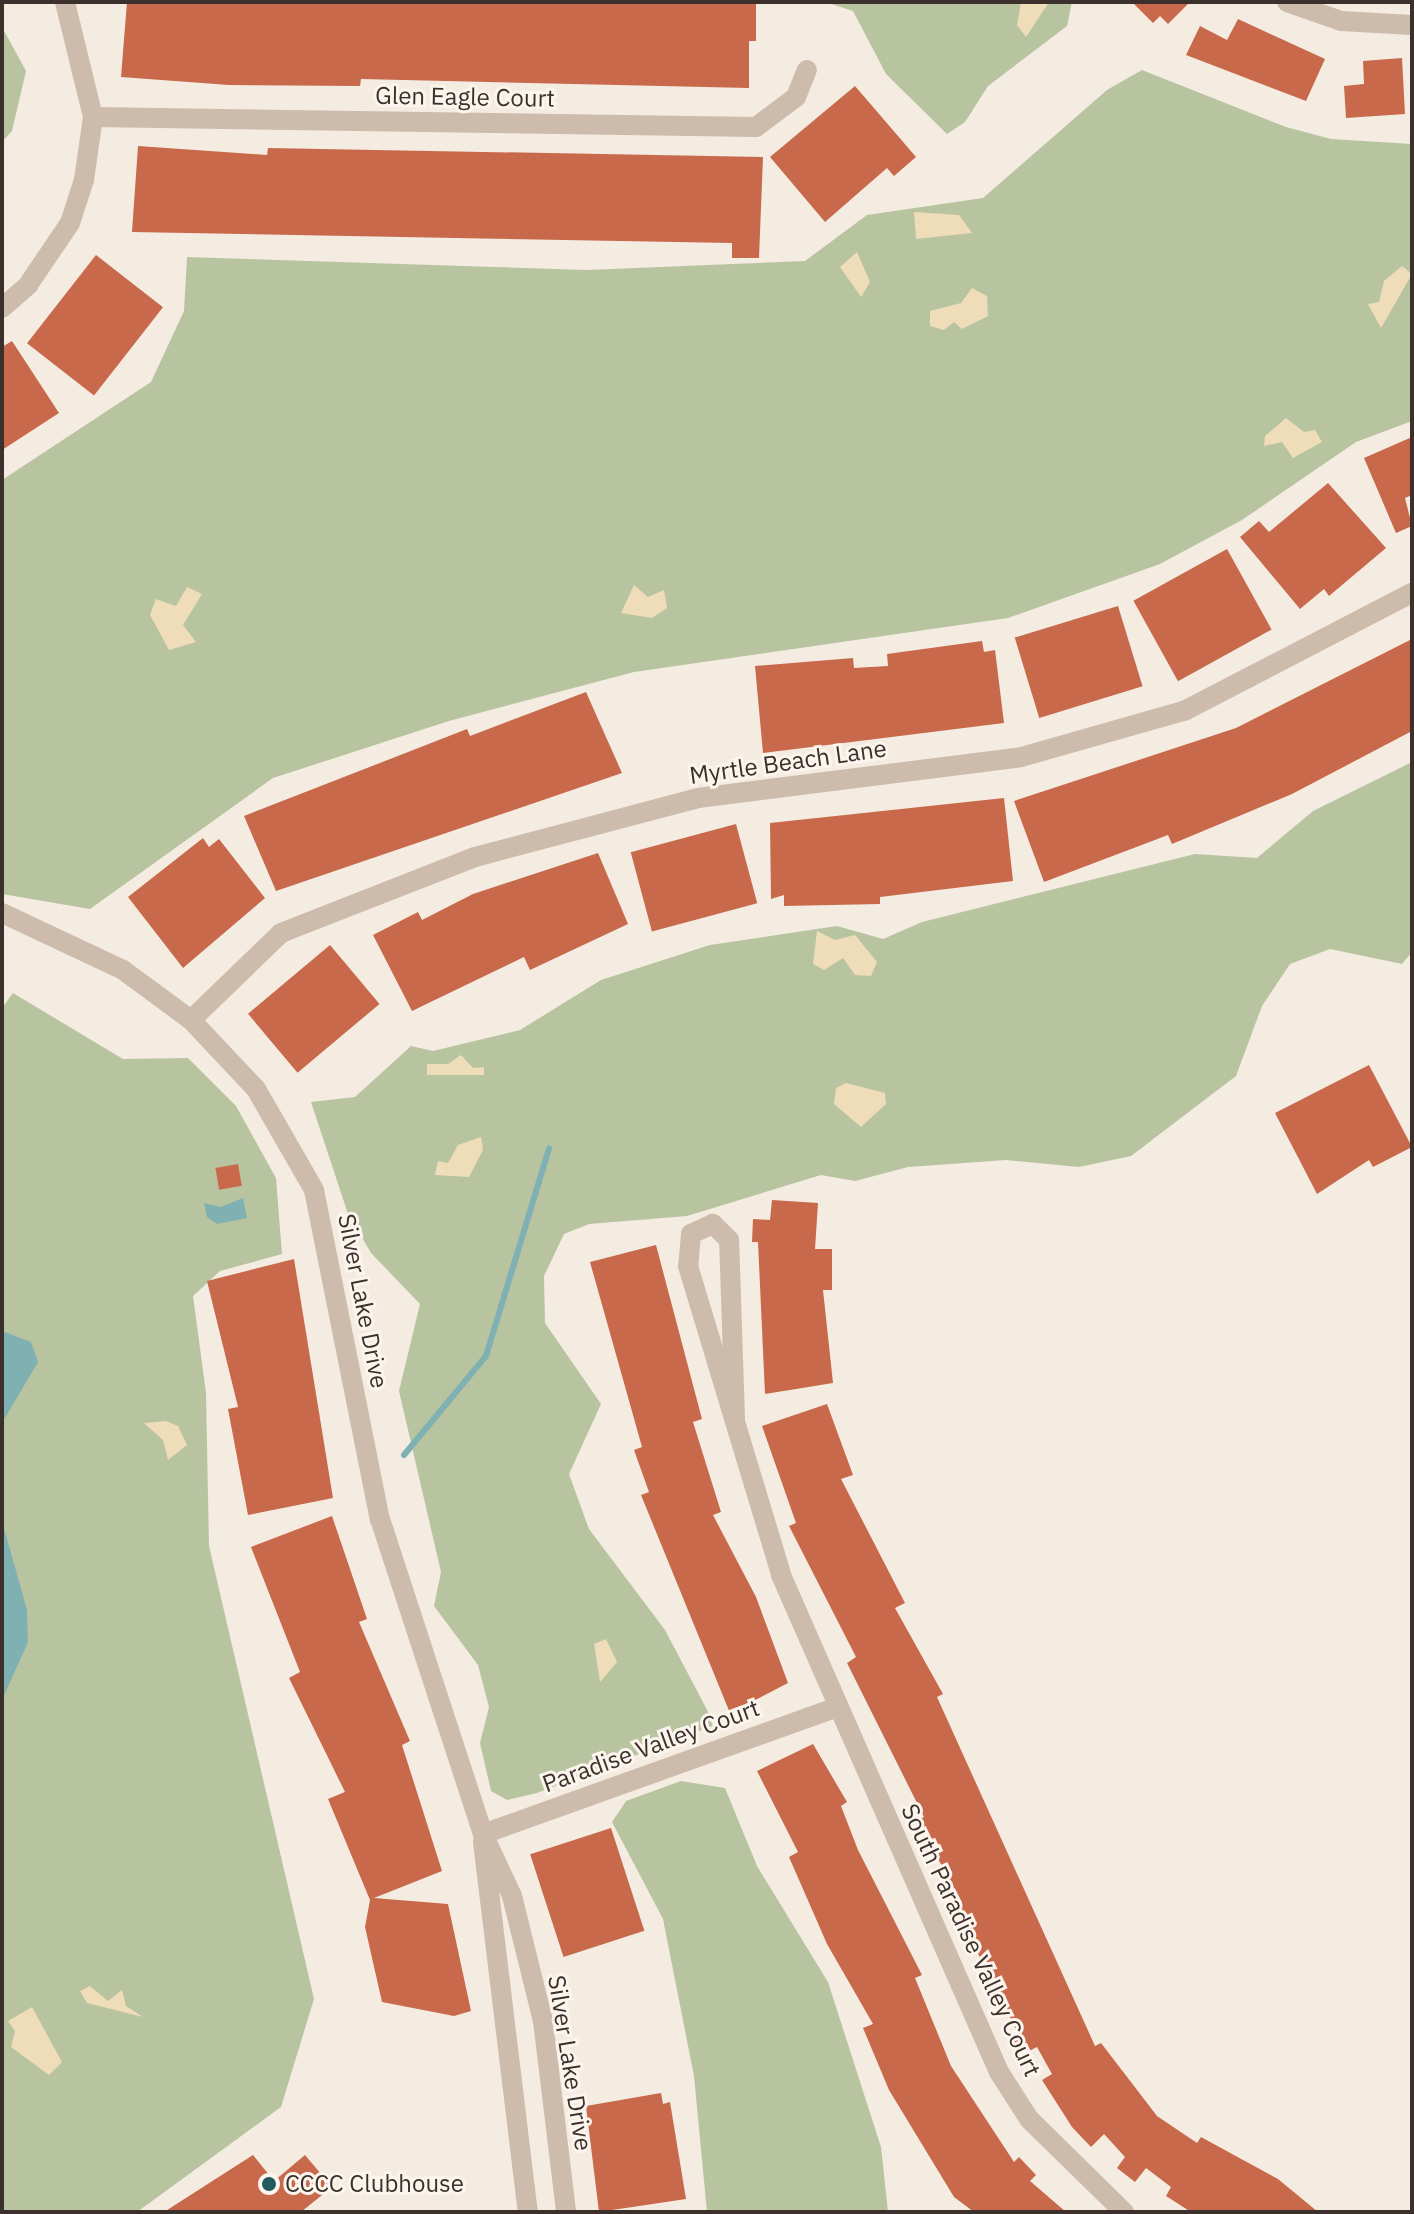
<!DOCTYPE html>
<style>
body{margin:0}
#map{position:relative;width:1414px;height:2214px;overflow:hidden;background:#f4ebe1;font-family:"IBM Plex Sans",sans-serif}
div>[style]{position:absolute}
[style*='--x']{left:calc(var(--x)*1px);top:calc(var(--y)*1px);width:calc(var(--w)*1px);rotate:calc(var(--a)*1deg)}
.green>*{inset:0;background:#b8c4a0}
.sand>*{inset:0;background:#efdcb8}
.water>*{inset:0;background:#7fb0b2}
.stream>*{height:6px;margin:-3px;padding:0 3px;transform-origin:3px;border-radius:3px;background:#7fb0b2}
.building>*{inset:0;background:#c8694b;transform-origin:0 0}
.minor>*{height:20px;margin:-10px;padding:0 10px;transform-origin:10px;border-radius:10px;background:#cdbbac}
.dots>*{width:22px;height:22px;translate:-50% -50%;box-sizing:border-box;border:4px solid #fbf5ee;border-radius:50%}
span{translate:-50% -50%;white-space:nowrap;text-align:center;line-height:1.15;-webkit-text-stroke:6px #fbf5ee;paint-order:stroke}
.street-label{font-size:24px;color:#3b302b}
.poi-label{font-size:24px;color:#3b302b}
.left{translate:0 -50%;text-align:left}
.frame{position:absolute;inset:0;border:4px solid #3b302b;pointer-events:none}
</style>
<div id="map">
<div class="green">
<div style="clip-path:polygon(825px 2px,1072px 2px,1067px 26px,988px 86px,965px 122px,947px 134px,886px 74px,853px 11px)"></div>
<div style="clip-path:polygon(2px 27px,26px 71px,12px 131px,2px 142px)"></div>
<div style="clip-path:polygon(1142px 70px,1286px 127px,1331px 139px,1412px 144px,1412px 421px,1356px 442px,1242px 520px,1160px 564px,1008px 618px,634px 672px,449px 721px,273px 778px,90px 909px,2px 894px,2px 480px,151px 382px,184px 311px,187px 257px,587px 270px,805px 261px,867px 215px,983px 198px,1107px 90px)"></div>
<div style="clip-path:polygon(1412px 762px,1412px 952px,1402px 964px,1330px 949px,1290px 964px,1262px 1006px,1236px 1076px,1131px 1156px,1079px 1167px,1006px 1160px,908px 1167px,855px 1181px,821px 1175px,687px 1216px,589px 1224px,564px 1234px,544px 1276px,545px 1323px,601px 1404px,569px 1474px,589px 1529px,665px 1630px,715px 1725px,537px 1793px,507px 1800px,491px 1791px,480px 1743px,489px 1707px,478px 1665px,434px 1606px,441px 1572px,399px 1391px,420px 1304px,371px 1253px,348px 1214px,311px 1102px,355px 1097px,411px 1046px,433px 1051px,520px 1030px,601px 980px,710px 945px,837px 926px,883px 939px,922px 922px,1195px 854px,1257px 858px,1313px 811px)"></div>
<div style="clip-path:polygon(13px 993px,123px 1059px,188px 1058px,236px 1106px,276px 1178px,282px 1254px,220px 1271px,193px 1296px,206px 1393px,209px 1546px,314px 1999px,281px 2107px,137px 2212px,2px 2212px,2px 1008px)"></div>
<div style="clip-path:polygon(681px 1781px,725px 1788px,757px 1866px,828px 1982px,881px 2147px,888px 2212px,707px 2212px,694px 2076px,663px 1919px,612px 1822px,626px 1801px)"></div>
</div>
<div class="sand">
<div style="clip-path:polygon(1021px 2px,1049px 2px,1026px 37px,1017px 25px)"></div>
<div style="clip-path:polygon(914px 212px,959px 215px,972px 233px,916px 239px)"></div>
<div style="clip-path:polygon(857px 252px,870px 282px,861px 297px,840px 267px)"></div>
<div style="clip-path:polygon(1402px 266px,1412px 274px,1381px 328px,1368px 304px,1379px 302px,1384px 281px)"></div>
<div style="clip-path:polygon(972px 288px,987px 296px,988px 316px,962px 329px,954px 322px,944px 330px,930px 326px,930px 311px,961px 303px)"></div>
<div style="clip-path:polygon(1286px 418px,1304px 432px,1315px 430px,1322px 442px,1293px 458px,1282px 442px,1264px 446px,1265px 436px)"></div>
<div style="clip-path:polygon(634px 585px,648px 597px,664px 590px,667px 608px,652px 618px,621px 613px)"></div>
<div style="clip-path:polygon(187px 587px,202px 594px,183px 625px,196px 642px,169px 650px,150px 615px,156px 599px,176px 606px)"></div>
<div style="clip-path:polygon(817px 931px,835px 940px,855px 935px,877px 962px,871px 976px,855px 975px,843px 958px,824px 970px,813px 964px)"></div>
<div style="clip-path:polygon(461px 1055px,473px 1068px,484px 1067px,484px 1075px,427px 1075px,427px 1064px,448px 1064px)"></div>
<div style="clip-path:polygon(846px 1083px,885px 1093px,886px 1104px,861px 1127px,834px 1104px,836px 1088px)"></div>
<div style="clip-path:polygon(481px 1137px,483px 1150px,469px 1177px,435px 1175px,438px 1161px,448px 1163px,458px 1145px)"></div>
<div style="clip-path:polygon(166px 1421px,178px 1426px,187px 1445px,168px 1460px,163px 1440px,144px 1423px)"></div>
<div style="clip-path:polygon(606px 1639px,617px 1662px,600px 1682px,594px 1644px)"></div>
<div style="clip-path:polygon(90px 1986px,108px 2001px,122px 1990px,126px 2006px,143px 2017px,87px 2003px,80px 1991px)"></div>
<div style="clip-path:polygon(32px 2007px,62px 2062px,49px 2075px,11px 2047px,15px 2031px,8px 2021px)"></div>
</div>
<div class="water">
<div style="clip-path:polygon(243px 1198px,247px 1218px,217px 1224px,207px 1217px,204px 1203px,221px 1207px)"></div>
<div style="clip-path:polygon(2px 1331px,31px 1342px,38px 1362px,2px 1423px)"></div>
<div style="clip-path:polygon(2px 1521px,27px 1610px,28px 1642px,2px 1700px)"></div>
</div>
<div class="stream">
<div style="--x:404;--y:1455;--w:129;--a:-50.4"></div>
<div style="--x:486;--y:1356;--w:217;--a:-73.1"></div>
</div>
<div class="building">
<div style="clip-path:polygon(127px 2px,756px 2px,756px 41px,749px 41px,749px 88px,361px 79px,360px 86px,229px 85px,121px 77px)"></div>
<div style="clip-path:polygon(1132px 2px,1190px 2px,1168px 24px,1160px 16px,1153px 23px)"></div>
<div style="clip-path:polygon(1238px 19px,1325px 59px,1306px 101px,1186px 55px,1200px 26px,1227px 40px)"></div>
<div style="clip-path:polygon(1402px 58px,1405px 114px,1346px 118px,1344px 86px,1364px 84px,1363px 61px)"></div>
<div style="clip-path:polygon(855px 86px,916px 157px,894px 176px,887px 168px,825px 222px,770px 157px)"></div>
<div style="clip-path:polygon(138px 146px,267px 155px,268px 148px,763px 157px,759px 258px,732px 258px,732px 243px,132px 232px)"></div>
<div style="left:96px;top:255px;width:85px;height:112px;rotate:38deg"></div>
<div style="clip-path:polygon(12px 341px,59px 413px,2px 450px,2px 347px)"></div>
<div style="clip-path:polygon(1412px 437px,1412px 495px,1405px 498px,1412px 526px,1396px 533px,1364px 458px)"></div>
<div style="clip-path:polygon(1328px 483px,1386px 548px,1329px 596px,1324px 589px,1300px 609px,1240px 537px,1259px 521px,1269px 532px)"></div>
<div style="left:1227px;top:549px;width:92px;height:107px;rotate:61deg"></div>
<div style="left:1118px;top:606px;width:84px;height:108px;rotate:73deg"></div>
<div style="clip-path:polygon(1412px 639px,1412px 731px,1292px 794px,1172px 844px,1168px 835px,1044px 882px,1014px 801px,1236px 728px)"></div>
<div style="clip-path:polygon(982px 641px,984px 652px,995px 650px,1004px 723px,763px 753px,755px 666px,853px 658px,854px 668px,888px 666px,887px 654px)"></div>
<div style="clip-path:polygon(586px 692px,622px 773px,276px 891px,244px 816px,467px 729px,470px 736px)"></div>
<div style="clip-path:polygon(1004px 798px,1013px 881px,880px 897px,880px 904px,784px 906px,784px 895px,771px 899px,770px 823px)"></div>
<div style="left:736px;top:824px;width:82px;height:109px;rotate:75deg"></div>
<div style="clip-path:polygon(203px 838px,209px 847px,219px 839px,265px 898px,183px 968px,128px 897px)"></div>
<div style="clip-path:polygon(598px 853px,628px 924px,530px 970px,524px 957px,412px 1011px,373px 935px,418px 912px,422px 920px,473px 894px)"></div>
<div style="left:330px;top:945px;width:77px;height:107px;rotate:50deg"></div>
<div style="clip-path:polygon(1369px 1065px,1412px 1147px,1373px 1167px,1369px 1160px,1317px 1194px,1275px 1113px)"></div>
<div style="left:238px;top:1164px;width:22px;height:23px;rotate:80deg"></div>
<div style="clip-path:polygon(772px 1200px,818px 1203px,815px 1249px,832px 1249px,832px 1290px,823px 1290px,833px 1383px,765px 1394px,758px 1242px,752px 1242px,753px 1219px,770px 1220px)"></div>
<div style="clip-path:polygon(656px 1245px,702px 1419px,693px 1422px,721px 1512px,713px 1515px,756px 1597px,788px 1683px,730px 1713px,641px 1495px,649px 1492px,634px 1450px,642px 1447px,590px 1262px)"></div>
<div style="clip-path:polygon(294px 1259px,333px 1498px,248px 1515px,228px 1409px,238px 1407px,207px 1281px)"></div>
<div style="clip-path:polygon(827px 1404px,853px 1475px,841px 1479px,905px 1603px,895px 1608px,943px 1694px,937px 1697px,1095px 2046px,1101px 2043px,1157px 2116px,1197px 2143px,1201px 2137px,1278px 2179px,1318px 2212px,1191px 2212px,1166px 2196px,1171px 2187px,1146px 2168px,1135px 2182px,1117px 2168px,1125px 2157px,1104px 2134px,1091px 2147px,1072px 2127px,1042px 2080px,1052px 2074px,1037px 2047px,1021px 2055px,1011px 2036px,1018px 2033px,954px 1906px,962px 1902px,917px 1821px,924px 1817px,847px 1663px,856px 1657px,789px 1526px,796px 1523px,762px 1426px)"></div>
<div style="clip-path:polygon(332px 1516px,367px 1619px,359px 1622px,410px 1741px,402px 1745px,442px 1871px,374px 1898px,448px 1904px,471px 2011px,454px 2016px,382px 2002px,365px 1927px,370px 1900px,328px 1799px,345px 1792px,289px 1678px,300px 1672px,251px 1547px)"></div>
<div style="clip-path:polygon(813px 1744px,847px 1802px,841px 1806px,858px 1850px,922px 1975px,915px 1978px,951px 2066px,1014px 2162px,1019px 2157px,1036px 2175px,1030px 2181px,1066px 2212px,974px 2212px,954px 2197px,889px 2090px,863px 2028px,873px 2024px,827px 1944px,789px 1857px,798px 1852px,757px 1771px)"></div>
<div style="left:611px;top:1828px;width:108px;height:85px;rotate:72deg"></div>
<div style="clip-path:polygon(661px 2093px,663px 2104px,670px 2102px,686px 2199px,599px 2212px,586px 2106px)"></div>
<div style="clip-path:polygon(253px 2155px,274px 2181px,305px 2155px,332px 2187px,301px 2212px,164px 2212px)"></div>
</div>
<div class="minor">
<div style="--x:1287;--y:2;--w:57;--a:19.4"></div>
<div style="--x:1341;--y:21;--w:71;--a:3.2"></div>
<div style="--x:93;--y:117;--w:663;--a:0.86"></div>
<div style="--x:756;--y:127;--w:50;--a:-36.9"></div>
<div style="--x:796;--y:97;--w:29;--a:-68"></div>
<div style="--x:2;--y:308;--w:35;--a:-41"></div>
<div style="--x:28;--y:285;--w:75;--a:-55.9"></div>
<div style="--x:70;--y:223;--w:45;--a:-72"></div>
<div style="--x:84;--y:180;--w:64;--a:-81.9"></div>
<div style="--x:93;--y:117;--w:118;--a:-103.7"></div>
<div style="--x:2;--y:913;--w:134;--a:25.2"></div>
<div style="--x:123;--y:970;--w:84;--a:36.3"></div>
<div style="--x:191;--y:1020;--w:95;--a:46.7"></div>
<div style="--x:256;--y:1089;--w:116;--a:60.1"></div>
<div style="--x:314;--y:1190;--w:336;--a:78.7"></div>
<div style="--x:380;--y:1519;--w:331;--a:71.9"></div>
<div style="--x:483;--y:1834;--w:68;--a:64.9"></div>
<div style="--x:512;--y:1896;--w:129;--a:76.1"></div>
<div style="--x:543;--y:2021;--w:192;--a:83.1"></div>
<div style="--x:191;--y:1020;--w:125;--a:-44"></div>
<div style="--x:281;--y:933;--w:208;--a:-21.4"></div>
<div style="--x:475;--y:857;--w:231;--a:-14.8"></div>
<div style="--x:698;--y:798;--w:326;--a:-7.2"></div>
<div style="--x:1021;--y:757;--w:169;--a:-15.8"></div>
<div style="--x:1184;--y:711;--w:257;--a:-27.4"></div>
<div style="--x:735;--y:1418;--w:178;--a:-91.9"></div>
<div style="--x:729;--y:1240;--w:23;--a:-135"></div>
<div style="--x:713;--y:1224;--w:24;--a:156"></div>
<div style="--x:691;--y:1234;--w:32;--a:95"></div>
<div style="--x:688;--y:1266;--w:323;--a:73.2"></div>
<div style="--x:781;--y:1575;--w:543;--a:66.32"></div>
<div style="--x:999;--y:2072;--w:56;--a:57.4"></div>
<div style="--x:1029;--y:2119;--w:133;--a:44.4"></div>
<div style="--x:483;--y:1834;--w:376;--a:-19.7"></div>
<div style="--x:483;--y:1842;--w:373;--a:83.1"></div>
</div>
<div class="dots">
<div style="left:269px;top:2184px;background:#1f5a5e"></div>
</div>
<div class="street-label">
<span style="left:465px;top:97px;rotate:1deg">Glen Eagle Court</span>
<span style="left:788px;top:762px;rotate:-8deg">Myrtle Beach Lane</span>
<span style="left:363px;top:1301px;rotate:79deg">Silver Lake Drive</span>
<span style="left:651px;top:1746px;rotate:-20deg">Paradise Valley Court</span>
<span style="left:971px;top:1940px;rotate:65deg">South Paradise Valley Court</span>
<span style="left:570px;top:2063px;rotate:81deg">Silver Lake Drive</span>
</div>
<div class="poi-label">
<span class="left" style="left:285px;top:2184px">CCCC Clubhouse</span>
</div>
<div class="frame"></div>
</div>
